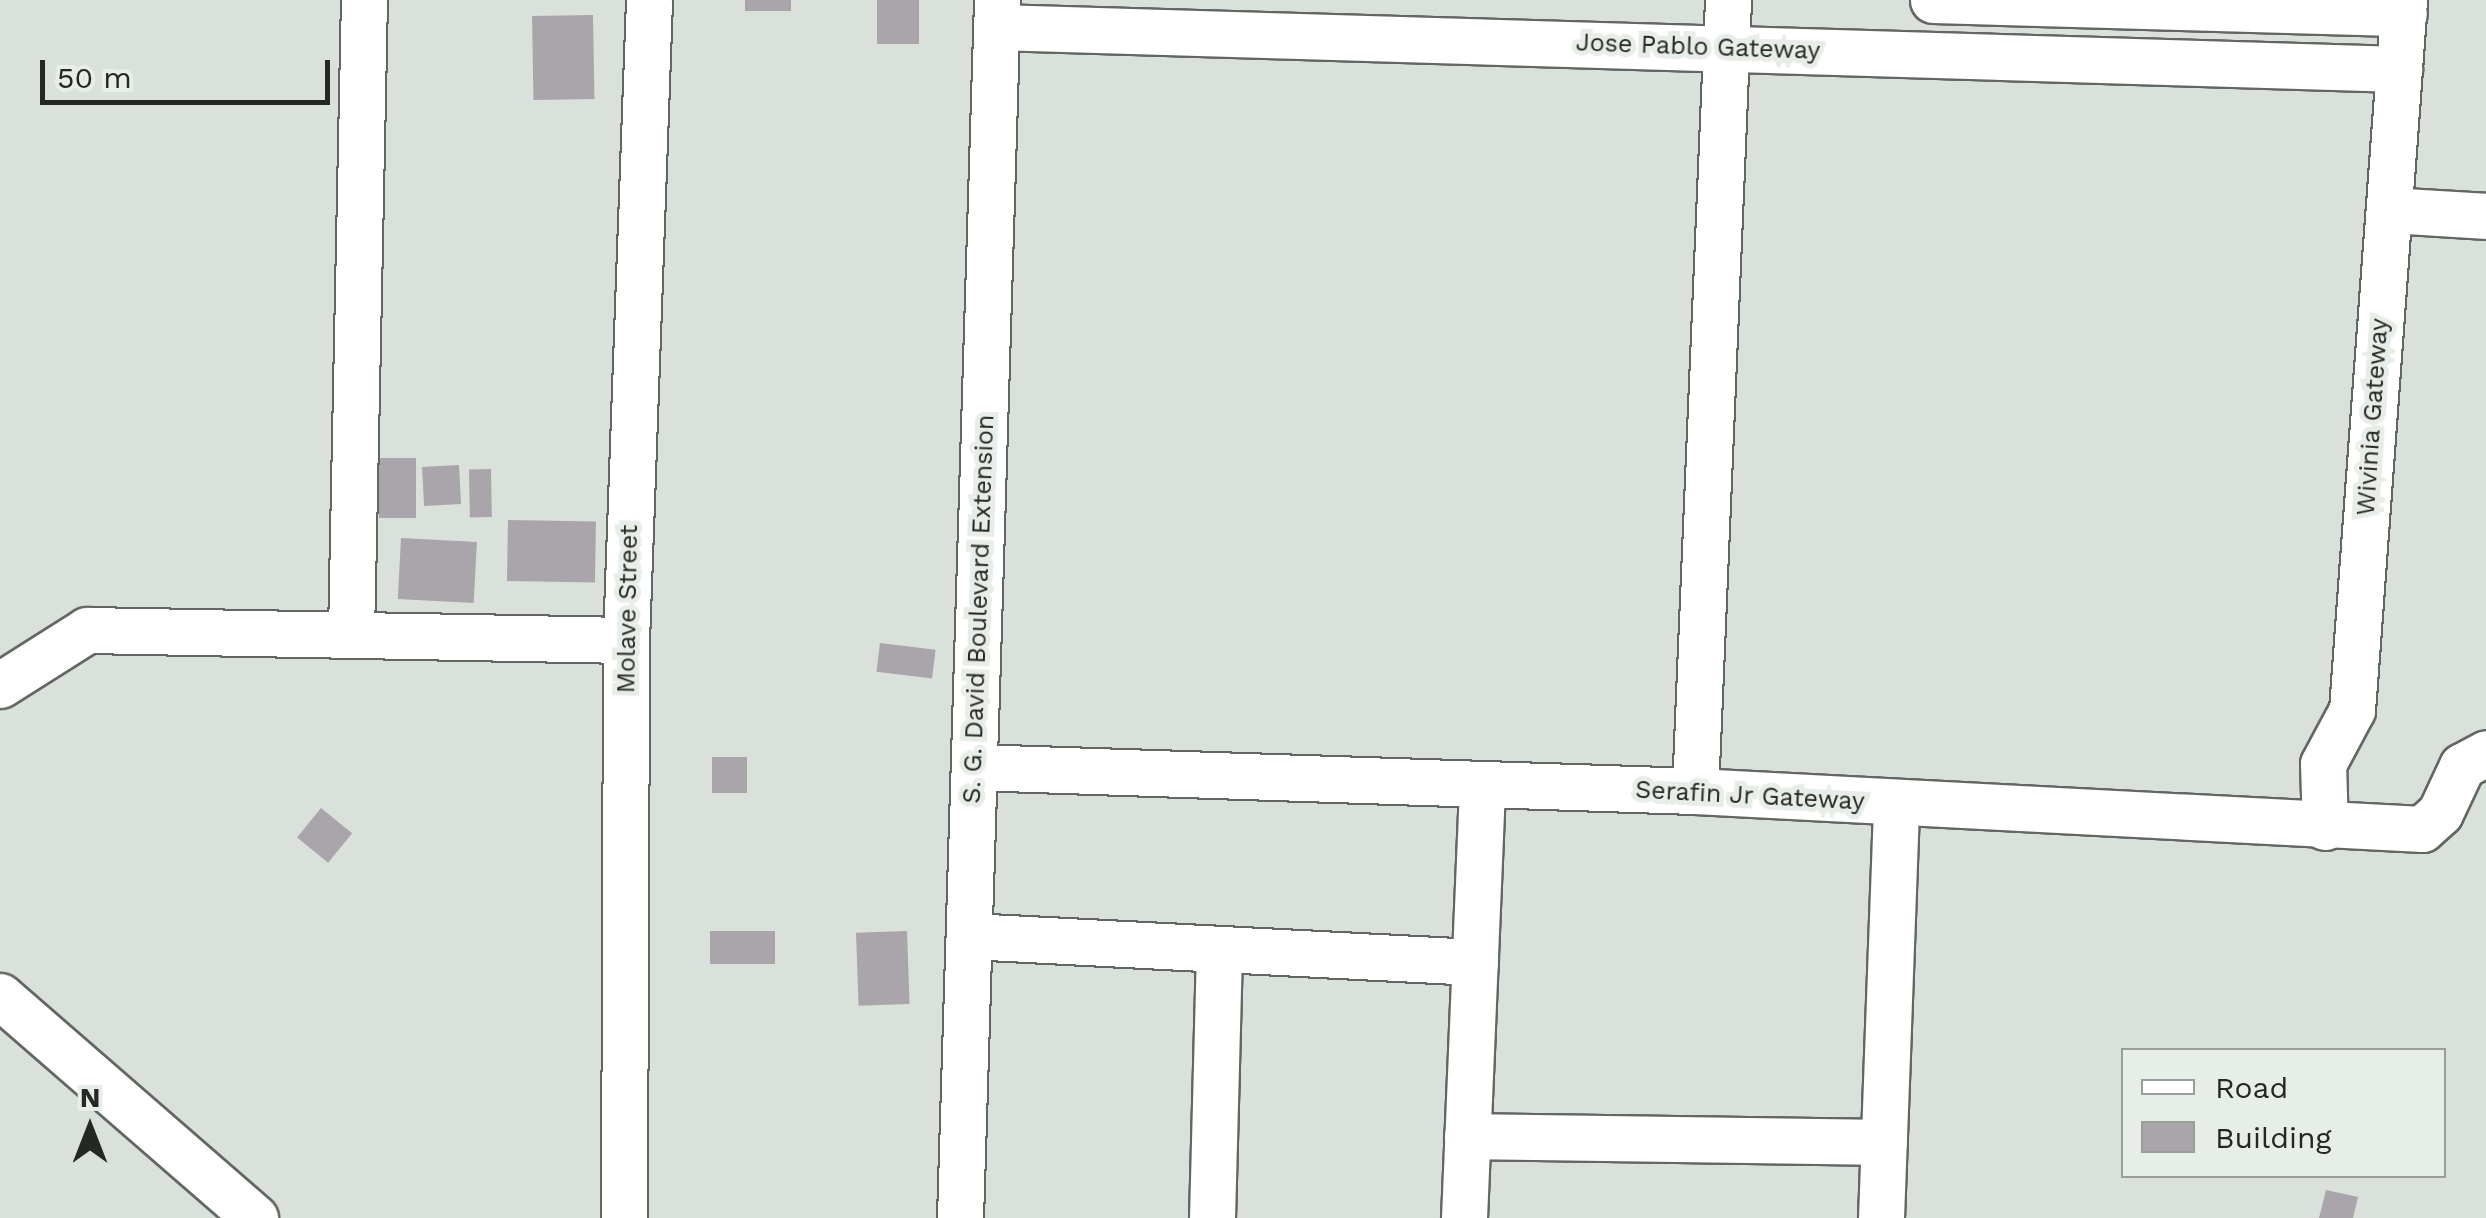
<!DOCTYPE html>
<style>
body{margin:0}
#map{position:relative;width:2486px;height:1218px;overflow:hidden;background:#dae0da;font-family:"Work Sans",sans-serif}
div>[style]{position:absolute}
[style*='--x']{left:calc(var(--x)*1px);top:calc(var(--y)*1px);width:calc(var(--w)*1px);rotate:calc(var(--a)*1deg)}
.building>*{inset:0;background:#a9a5ab;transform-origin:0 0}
.roads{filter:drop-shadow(2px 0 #626762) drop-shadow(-2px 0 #626762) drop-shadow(0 2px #626762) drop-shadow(0 -2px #626762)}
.minor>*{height:45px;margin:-22.5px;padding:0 22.5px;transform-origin:22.5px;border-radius:22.5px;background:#fff}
span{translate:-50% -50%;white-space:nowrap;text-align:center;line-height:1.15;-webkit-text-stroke:10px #e7ede7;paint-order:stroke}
.street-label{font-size:25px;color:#252725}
.legend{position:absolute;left:2121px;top:1048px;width:325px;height:130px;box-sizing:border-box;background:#e7ede7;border:2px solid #999e99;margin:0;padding:12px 18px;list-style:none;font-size:30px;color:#252725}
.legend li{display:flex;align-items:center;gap:20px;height:50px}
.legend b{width:50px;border:2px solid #999e99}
.north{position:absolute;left:40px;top:1078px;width:100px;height:100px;-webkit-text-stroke:8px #e7ede7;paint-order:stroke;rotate:0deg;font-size:28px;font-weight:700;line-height:40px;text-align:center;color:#252725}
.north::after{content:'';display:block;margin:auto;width:35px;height:45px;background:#252725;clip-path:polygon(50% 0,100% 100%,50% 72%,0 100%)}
.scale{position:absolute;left:40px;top:60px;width:290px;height:45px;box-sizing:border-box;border:5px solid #252725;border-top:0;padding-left:12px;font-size:30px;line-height:35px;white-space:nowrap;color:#252725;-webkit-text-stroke:8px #e7ede7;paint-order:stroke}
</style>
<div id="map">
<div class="building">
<div style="left:745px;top:0;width:46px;height:11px"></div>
<div style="left:877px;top:0;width:42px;height:44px"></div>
<div style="left:593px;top:15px;width:84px;height:61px;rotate:89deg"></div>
<div style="left:379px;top:458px;width:37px;height:60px"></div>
<div style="left:459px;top:465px;width:39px;height:37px;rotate:87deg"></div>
<div style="left:491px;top:469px;width:48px;height:22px;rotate:89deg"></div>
<div style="left:508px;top:520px;width:88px;height:61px;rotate:1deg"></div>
<div style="left:401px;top:538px;width:76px;height:61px;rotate:3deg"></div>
<div style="left:880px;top:643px;width:56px;height:29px;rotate:7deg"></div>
<div style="left:712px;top:757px;width:35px;height:36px"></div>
<div style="left:321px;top:808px;width:40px;height:38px;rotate:39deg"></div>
<div style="left:710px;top:931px;width:65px;height:33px"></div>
<div style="left:907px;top:931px;width:73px;height:51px;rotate:88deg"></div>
<div style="clip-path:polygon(2326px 1190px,2358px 1197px,2353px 1218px,2319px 1218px)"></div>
</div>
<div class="roads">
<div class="minor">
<div style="--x:1933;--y:0;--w:471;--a:1.6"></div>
<div style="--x:996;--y:27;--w:1404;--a:1.71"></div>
<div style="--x:2389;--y:210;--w:97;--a:3.5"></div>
<div style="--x:351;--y:634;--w:634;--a:-88.83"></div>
<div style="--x:0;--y:685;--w:103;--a:-32.3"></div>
<div style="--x:87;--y:630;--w:539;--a:1.06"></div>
<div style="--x:974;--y:767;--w:721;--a:1.91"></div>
<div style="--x:1695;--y:791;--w:728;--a:2.99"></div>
<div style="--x:2422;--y:829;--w:24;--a:-42"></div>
<div style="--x:2440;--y:813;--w:52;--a:-64.9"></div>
<div style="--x:2462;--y:766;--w:27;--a:-28"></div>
<div style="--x:1695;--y:791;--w:792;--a:-87.61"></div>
<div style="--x:2325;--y:827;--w:63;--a:-91.8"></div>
<div style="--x:2323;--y:764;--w:61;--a:-61.8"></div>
<div style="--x:2352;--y:710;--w:712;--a:-85.81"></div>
<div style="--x:969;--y:936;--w:507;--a:2.94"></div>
<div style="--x:0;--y:996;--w:338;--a:41"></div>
<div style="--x:1467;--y:1136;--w:417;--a:0.8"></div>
<div style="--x:624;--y:1218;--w:578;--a:-89.8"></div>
<div style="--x:626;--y:640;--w:640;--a:-87.94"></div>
<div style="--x:960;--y:1218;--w:1219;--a:-88.26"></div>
<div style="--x:1212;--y:1218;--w:269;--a:-88.5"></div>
<div style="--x:1464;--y:1218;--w:434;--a:-87.6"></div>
<div style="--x:1881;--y:1218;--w:415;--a:-87.9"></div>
</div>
</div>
<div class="street-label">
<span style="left:1698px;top:47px;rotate:2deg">Jose Pablo Gateway</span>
<span style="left:2373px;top:417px;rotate:-86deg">Wivinia Gateway</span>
<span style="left:628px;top:609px;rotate:-89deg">Molave Street</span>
<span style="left:979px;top:609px;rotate:-88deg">S. G. David Boulevard Extension</span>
<span style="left:1750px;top:796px;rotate:3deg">Serafin Jr Gateway</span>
</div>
<ul class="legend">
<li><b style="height:12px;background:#fff"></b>Road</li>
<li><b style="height:28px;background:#a9a5ab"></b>Building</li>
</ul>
<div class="north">N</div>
<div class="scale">50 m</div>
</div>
